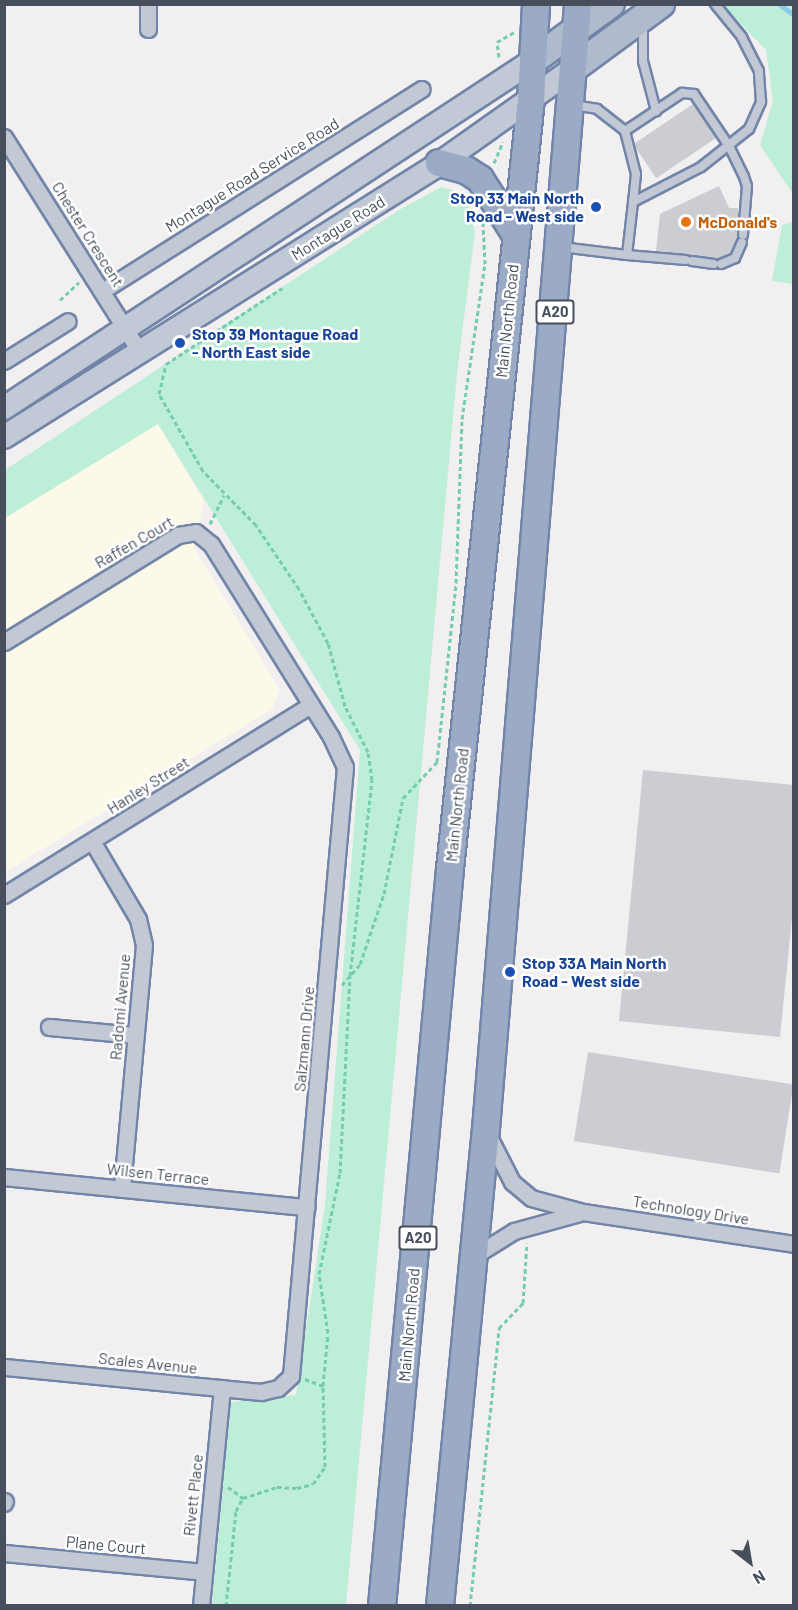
<!DOCTYPE html>
<style>
body{margin:0}
#map{position:relative;width:798px;height:1610px;overflow:hidden;background:#f1efef;font-family:Barlow,sans-serif}
div>[style]{position:absolute}
[style*='--x']{left:calc(var(--x)*1px);top:calc(var(--y)*1px);width:calc(var(--w)*1px);rotate:calc(var(--a)*1deg)}
.commercial>*{inset:0;background:#fcf9e8}
.green>*{inset:0;background:#bdeed7}
.stream>*{height:5px;margin:-2.5px;padding:0 2.5px;transform-origin:2.5px;border-radius:2.5px;background:#8bcaeb}
.building>*{inset:0;background:#cccdd3;transform-origin:0 0}
.path>*{height:3px;margin-top:-1.5px;transform-origin:0;background:repeating-linear-gradient(90deg,#76ccae 0 4.5px,transparent 0 7.5px)}
.roads{filter:drop-shadow(2px 0 #7285a9) drop-shadow(-2px 0 #7285a9) drop-shadow(0 2px #7285a9) drop-shadow(0 -2px #7285a9)}
.service>*{height:8px;margin:-4px;padding:0 4px;transform-origin:4px;border-radius:4px;background:#c2c9d4}
.minor>*{height:15px;margin:-7.5px;padding:0 7.5px;transform-origin:7.5px;border-radius:7.5px;background:#c2c9d4}
.secondary>*{height:22px;margin:-11px;padding:0 11px;transform-origin:11px;border-radius:11px;background:#c1c9d7}
.primary>*{height:26px;margin:-13px;padding:0 13px;transform-origin:13px;border-radius:13px;background:#afbacd}
.trunk>*{height:26px;margin:-13px;padding:0 13px;transform-origin:13px;border-radius:13px;background:#9baac5}
.dots>*{width:16px;height:16px;translate:-50% -50%;box-sizing:border-box;border:3px solid #fff;border-radius:50%}
span{translate:-50% -50%;white-space:nowrap;text-align:center;line-height:1.15;-webkit-text-stroke:5px #fff;paint-order:stroke}
.shield-label span{padding:2px 4px;background:#fff;border:2px solid;border-radius:4px;-webkit-text-stroke-width:0}
.shield-label{font-size:15px;color:#474f5c;font-weight:700}
.street-label{font-size:16px;color:#474f5c}
.transit-label{font-size:16px;color:#164399;font-weight:700}
.right{translate:-100% -50%;text-align:right}
.left{translate:0 -50%;text-align:left}
.food-label{font-size:16px;color:#c56008;font-weight:700}
.frame{position:absolute;inset:0;border:6px solid #474f5c;pointer-events:none}
.north{position:absolute;left:720px;top:1532px;width:60px;height:60px;-webkit-text-stroke:4px #fff;paint-order:stroke;rotate:149deg;font-size:16px;font-weight:700;line-height:24px;text-align:center;color:#474f5c}
.north::after{content:'';display:block;margin:auto;width:21px;height:27px;background:#474f5c;clip-path:polygon(50% 0,100% 100%,50% 72%,0 100%)}
</style>
<div id="map">
<div class="commercial">
<div style="clip-path:polygon(158px 424px,204px 502px,194px 548px,280px 690px,272px 709px,5px 872px,5px 518px)"></div>
</div>
<div class="green">
<div style="clip-path:polygon(723px 5px,793px 5px,793px 194px,760px 145px,773px 101px,766px 50px)"></div>
<div style="clip-path:polygon(441px 187px,467px 194px,475px 232px,457px 373px,346px 1605px,212px 1605px,231px 1402px,296px 1395px,325px 1205px,360px 750px,158px 424px,5px 518px,5px 470px,399px 210px)"></div>
<div style="clip-path:polygon(793px 222px,793px 284px,772px 281px,782px 225px)"></div>
</div>
<div class="stream">
<div style="--x:779;--y:4;--w:19;--a:36"></div>
</div>
<div class="building">
<div style="left:693px;top:104px;width:41px;height:72px;rotate:56deg"></div>
<div style="clip-path:polygon(719px 186px,729px 208px,738px 208px,738px 238px,730px 253px,718px 259px,656px 251px,660px 214px)"></div>
<div style="clip-path:polygon(643px 770px,794px 785px,794px 898px,780px 1037px,619px 1021px)"></div>
<div style="left:588px;top:1052px;width:208px;height:90px;rotate:9deg"></div>
</div>
<div class="path">
<div style="--x:499;--y:57;--w:15;--a:-98"></div>
<div style="--x:497;--y:42;--w:20;--a:-30"></div>
<div style="--x:494;--y:163;--w:23;--a:-67"></div>
<div style="--x:60;--y:300;--w:26;--a:-43"></div>
<div style="--x:210;--y:524;--w:32;--a:-64"></div>
<div style="--x:342;--y:985;--w:28;--a:-49"></div>
<div style="--x:360;--y:964;--w:74;--a:-71.1"></div>
<div style="--x:384;--y:894;--w:98;--a:-78.8"></div>
<div style="--x:403;--y:798;--w:50;--a:-46.6"></div>
<div style="--x:437;--y:762;--w:180;--a:-83.9"></div>
<div style="--x:456;--y:583;--w:164;--a:-87.9"></div>
<div style="--x:462;--y:419;--w:157;--a:-81.6"></div>
<div style="--x:485;--y:264;--w:41;--a:-92.8"></div>
<div style="--x:305;--y:1379;--w:19;--a:21"></div>
<div style="--x:228;--y:1487;--w:19;--a:36"></div>
<div style="--x:226;--y:1606;--w:96;--a:-84"></div>
<div style="--x:236;--y:1511;--w:15;--a:-62"></div>
<div style="--x:243;--y:1498;--w:36;--a:-18"></div>
<div style="--x:277;--y:1487;--w:20;--a:3"></div>
<div style="--x:297;--y:1488;--w:16;--a:-14"></div>
<div style="--x:313;--y:1484;--w:21;--a:-55"></div>
<div style="--x:325;--y:1467;--w:81;--a:-91.4"></div>
<div style="--x:323;--y:1386;--w:53;--a:-84.6"></div>
<div style="--x:328;--y:1333;--w:60;--a:-98.7"></div>
<div style="--x:319;--y:1274;--w:103;--a:-78.3"></div>
<div style="--x:340;--y:1173;--w:197;--a:-87.1"></div>
<div style="--x:350;--y:976;--w:197;--a:-83.6"></div>
<div style="--x:372;--y:780;--w:28;--a:-98"></div>
<div style="--x:368;--y:752;--w:51;--a:-116.6"></div>
<div style="--x:345;--y:706;--w:65;--a:-105.1"></div>
<div style="--x:328;--y:643;--w:61;--a:-118.2"></div>
<div style="--x:299;--y:589;--w:77;--a:-123.9"></div>
<div style="--x:256;--y:525;--w:76;--a:-134.5"></div>
<div style="--x:203;--y:471;--w:89;--a:-119.7"></div>
<div style="--x:159;--y:394;--w:31;--a:-77"></div>
<div style="--x:166;--y:364;--w:139;--a:-33.2"></div>
<div style="--x:470;--y:1606;--w:280;--a:-84"></div>
<div style="--x:499;--y:1328;--w:35;--a:-46"></div>
<div style="--x:523;--y:1303;--w:60;--a:-86.2"></div>
</div>
<div class="roads">
<div class="service">
<div style="--x:643;--y:24;--w:37;--a:90"></div>
<div style="--x:643;--y:61;--w:52;--a:75.4"></div>
<div style="--x:573;--y:105;--w:24;--a:9"></div>
<div style="--x:597;--y:109;--w:36;--a:38"></div>
<div style="--x:625;--y:131;--w:44;--a:75.7"></div>
<div style="--x:636;--y:174;--w:28;--a:96"></div>
<div style="--x:625;--y:131;--w:69;--a:-33.7"></div>
<div style="--x:682;--y:93;--w:12;--a:5"></div>
<div style="--x:694;--y:94;--w:63;--a:56.1"></div>
<div style="--x:729;--y:146;--w:34;--a:64"></div>
<div style="--x:744;--y:177;--w:9;--a:72"></div>
<div style="--x:747;--y:186;--w:49;--a:94.7"></div>
<div style="--x:561;--y:247;--w:66;--a:6.9"></div>
<div style="--x:627;--y:255;--w:53;--a:-83.5"></div>
<div style="--x:633;--y:202;--w:76;--a:-27.2"></div>
<div style="--x:701;--y:167;--w:61;--a:-38.4"></div>
<div style="--x:749;--y:129;--w:30;--a:-66"></div>
<div style="--x:761;--y:102;--w:31;--a:-94"></div>
<div style="--x:759;--y:71;--w:38;--a:-117"></div>
<div style="--x:742;--y:37;--w:43;--a:-129.3"></div>
<div style="--x:627;--y:255;--w:59;--a:4.8"></div>
<div style="--x:692;--y:261;--w:22;--a:8"></div>
<div style="--x:721;--y:264;--w:15;--a:-23"></div>
<div style="--x:735;--y:258;--w:17;--a:-66"></div>
</div>
<div class="minor">
<div style="--x:148;--y:4;--w:25;--a:90"></div>
<div style="--x:4;--y:137;--w:254;--a:57.7"></div>
<div style="--x:102;--y:291;--w:378;--a:-32.3"></div>
<div style="--x:4;--y:361;--w:75;--a:-32"></div>
<div style="--x:4;--y:642;--w:204;--a:-31.6"></div>
<div style="--x:178;--y:535;--w:18;--a:-9"></div>
<div style="--x:196;--y:532;--w:19;--a:39"></div>
<div style="--x:211;--y:544;--w:227;--a:58.1"></div>
<div style="--x:331;--y:737;--w:33;--a:65"></div>
<div style="--x:345;--y:767;--w:611;--a:95.07"></div>
<div style="--x:291;--y:1376;--w:18;--a:137"></div>
<div style="--x:278;--y:1388;--w:17;--a:167"></div>
<div style="--x:261;--y:1392;--w:258;--a:-174.4"></div>
<div style="--x:92;--y:841;--w:91;--a:59.5"></div>
<div style="--x:138;--y:919;--w:27;--a:77"></div>
<div style="--x:144;--y:945;--w:245;--a:95.2"></div>
<div style="--x:4;--y:895;--w:361;--a:-31.8"></div>
<div style="--x:49;--y:1027;--w:87;--a:5.3"></div>
<div style="--x:488;--y:1135;--w:53;--a:62.9"></div>
<div style="--x:512;--y:1182;--w:25;--a:40"></div>
<div style="--x:531;--y:1198;--w:54;--a:15.1"></div>
<div style="--x:583;--y:1212;--w:213;--a:8.6"></div>
<div style="--x:4;--y:1177;--w:304;--a:5.7"></div>
<div style="--x:474;--y:1256;--w:47;--a:-32"></div>
<div style="--x:514;--y:1231;--w:68;--a:-15.3"></div>
<div style="--x:4;--y:1503;--w:2;--a:-63"></div>
<div style="--x:4;--y:1553;--w:201;--a:5.4"></div>
<div style="--x:201;--y:1606;--w:219;--a:-84.5"></div>
</div>
<div class="secondary">
<div style="--x:4;--y:408;--w:634;--a:-33.29"></div>
<div style="--x:4;--y:437;--w:506;--a:-32.09"></div>
<div style="--x:433;--y:168;--w:173;--a:-35.3"></div>
</div>
<div class="primary">
<div style="--x:534;--y:60;--w:95;--a:-36"></div>
<div style="--x:574;--y:68;--w:108;--a:-36.3"></div>
</div>
<div class="trunk">
<div style="--x:439;--y:163;--w:28;--a:15"></div>
<div style="--x:466;--y:170;--w:17;--a:33"></div>
<div style="--x:480;--y:179;--w:67;--a:57.3"></div>
<div style="--x:382;--y:1606;--w:740;--a:-84.73"></div>
<div style="--x:450;--y:869;--w:773;--a:-83.99"></div>
<div style="--x:531;--y:100;--w:96;--a:-87"></div>
<div style="--x:440;--y:1606;--w:479;--a:-84.5"></div>
<div style="--x:486;--y:1129;--w:1129;--a:-85.32"></div>
</div>
</div>
<div class="dots">
<div style="left:596px;top:207px;background:#1a4fb4"></div>
<div style="left:686px;top:222px;background:#e8710a"></div>
<div style="left:180px;top:343px;background:#1a4fb4"></div>
<div style="left:510px;top:972px;background:#1a4fb4"></div>
</div>
<div class="shield-label">
<span style="left:555px;top:312px">A20</span>
<span style="left:418px;top:1238px">A20</span>
</div>
<div class="street-label">
<span style="left:252px;top:175px;rotate:-32deg">Montague Road Service Road</span>
<span style="left:338px;top:228px;rotate:-32deg">Montague Road</span>
<span style="left:88px;top:234px;rotate:58deg">Chester Crescent</span>
<span style="left:507px;top:321px;rotate:-84deg">Main North Road</span>
<span style="left:134px;top:542px;rotate:-30deg">Raffen Court</span>
<span style="left:148px;top:785px;rotate:-32deg">Hanley Street</span>
<span style="left:457px;top:805px;rotate:-84deg">Main North Road</span>
<span style="left:120px;top:1007px;rotate:-85deg">Radomi Avenue</span>
<span style="left:304px;top:1039px;rotate:-85deg">Salzmann Drive</span>
<span style="left:158px;top:1174px;rotate:6deg">Wilsen Terrace</span>
<span style="left:691px;top:1210px;rotate:9deg">Technology Drive</span>
<span style="left:409px;top:1325px;rotate:-85deg">Main North Road</span>
<span style="left:148px;top:1363px;rotate:6deg">Scales Avenue</span>
<span style="left:193px;top:1495px;rotate:-84deg">Rivett Place</span>
<span style="left:106px;top:1545px;rotate:5deg">Plane Court</span>
</div>
<div class="transit-label">
<span class="right" style="left:584px;top:207px">Stop 33 Main North<br>Road - West side</span>
<span class="left" style="left:192px;top:343px">Stop 39 Montague Road<br>- North East side</span>
<span class="left" style="left:522px;top:972px">Stop 33A Main North<br>Road - West side</span>
</div>
<div class="food-label">
<span class="left" style="left:698px;top:222px">McDonald's</span>
</div>
<div class="frame"></div>
<div class="north">N</div>
</div>
